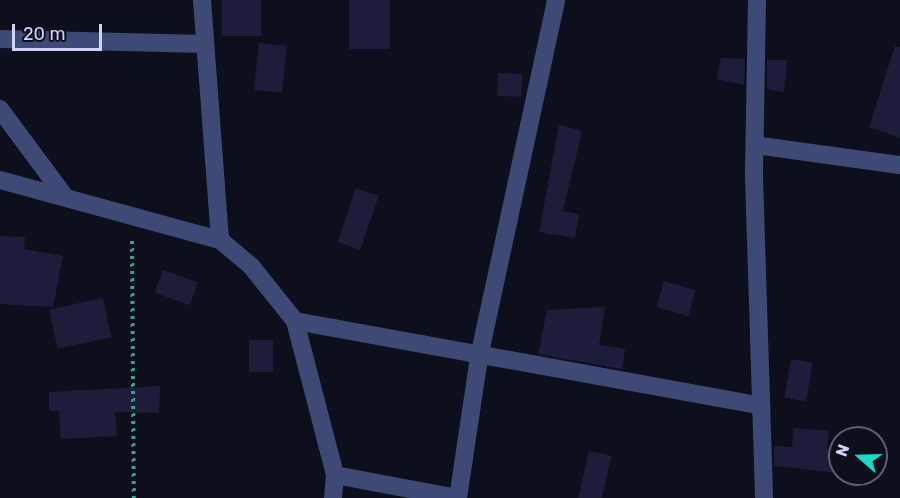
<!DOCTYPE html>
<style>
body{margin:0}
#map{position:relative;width:900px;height:498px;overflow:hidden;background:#0e0f1d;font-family:Rubik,sans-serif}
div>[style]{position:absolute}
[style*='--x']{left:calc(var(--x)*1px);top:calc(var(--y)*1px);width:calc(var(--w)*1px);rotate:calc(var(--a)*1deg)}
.building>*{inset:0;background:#1d1d3b;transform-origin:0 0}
.path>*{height:4px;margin-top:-2px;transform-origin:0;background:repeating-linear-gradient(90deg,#3ca185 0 3px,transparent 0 7.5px)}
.minor>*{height:18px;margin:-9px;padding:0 9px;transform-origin:9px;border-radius:9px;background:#3f4976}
span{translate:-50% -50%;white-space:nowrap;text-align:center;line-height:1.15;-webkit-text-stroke:4.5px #0e0f1d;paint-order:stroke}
.north{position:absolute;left:828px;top:426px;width:60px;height:60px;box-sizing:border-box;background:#0e0f1d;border:2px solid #5c5e75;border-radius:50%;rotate:290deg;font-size:16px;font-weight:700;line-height:24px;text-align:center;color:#d0d4f9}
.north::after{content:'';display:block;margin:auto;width:21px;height:27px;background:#1cd9c2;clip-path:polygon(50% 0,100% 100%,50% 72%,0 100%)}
.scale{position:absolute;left:12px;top:24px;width:90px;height:27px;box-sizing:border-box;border:3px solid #d0d4f9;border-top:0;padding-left:8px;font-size:18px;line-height:21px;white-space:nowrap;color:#d0d4f9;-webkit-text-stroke:4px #0e0f1d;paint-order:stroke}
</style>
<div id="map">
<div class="building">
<div style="left:222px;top:0;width:39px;height:36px"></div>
<div style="left:349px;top:0;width:41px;height:49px"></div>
<div style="left:259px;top:43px;width:28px;height:47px;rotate:6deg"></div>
<div style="clip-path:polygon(895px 46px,900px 47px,900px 138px,869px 127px)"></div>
<div style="clip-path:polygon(721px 58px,745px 59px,744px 85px,717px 79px)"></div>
<div style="clip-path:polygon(767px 60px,787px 60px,784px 92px,767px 89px)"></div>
<div style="left:498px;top:73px;width:24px;height:23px;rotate:2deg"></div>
<div style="clip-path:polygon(559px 125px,582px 131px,563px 211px,579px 214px,575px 238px,539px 232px)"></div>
<div style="left:356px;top:188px;width:24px;height:57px;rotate:19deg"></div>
<div style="clip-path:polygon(0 236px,25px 237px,24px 249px,63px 256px,53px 307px,0 304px)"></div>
<div style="left:163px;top:270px;width:37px;height:24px;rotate:20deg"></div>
<div style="left:664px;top:281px;width:33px;height:27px;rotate:16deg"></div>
<div style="left:103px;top:298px;width:40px;height:55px;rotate:78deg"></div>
<div style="clip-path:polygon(605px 307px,599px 345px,625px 349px,622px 369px,538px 354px,547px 310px)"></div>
<div style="left:249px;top:340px;width:24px;height:32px"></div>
<div style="left:791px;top:359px;width:22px;height:39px;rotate:10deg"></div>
<div style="clip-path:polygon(160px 386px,159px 413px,115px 412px,117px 436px,61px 439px,59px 411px,49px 411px,49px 392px)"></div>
<div style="clip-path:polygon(794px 428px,829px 431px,827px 449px,840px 449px,840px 473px,774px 466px,774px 446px,792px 447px)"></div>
<div style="left:589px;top:451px;width:23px;height:48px;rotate:13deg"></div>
</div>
<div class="path">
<div style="--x:132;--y:241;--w:257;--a:89.6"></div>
</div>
<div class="minor">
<div style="--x:202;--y:0;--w:241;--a:85.7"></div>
<div style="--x:757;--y:0;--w:177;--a:91"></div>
<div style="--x:754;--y:177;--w:321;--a:88.2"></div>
<div style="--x:0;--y:39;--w:205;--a:1.4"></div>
<div style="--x:0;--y:109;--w:106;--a:53.5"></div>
<div style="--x:755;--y:145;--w:146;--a:7.9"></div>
<div style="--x:0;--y:180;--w:228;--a:15.3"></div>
<div style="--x:220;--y:240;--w:40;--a:40"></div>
<div style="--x:251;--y:266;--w:70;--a:51.3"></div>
<div style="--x:295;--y:321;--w:159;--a:75.4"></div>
<div style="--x:335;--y:475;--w:23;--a:95"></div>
<div style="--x:295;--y:321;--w:474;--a:10.3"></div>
<div style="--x:335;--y:475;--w:125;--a:10.6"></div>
<div style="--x:458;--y:498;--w:143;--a:-81.5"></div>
<div style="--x:479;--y:357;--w:365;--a:-77.8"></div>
</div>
<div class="north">N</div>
<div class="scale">20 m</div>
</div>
